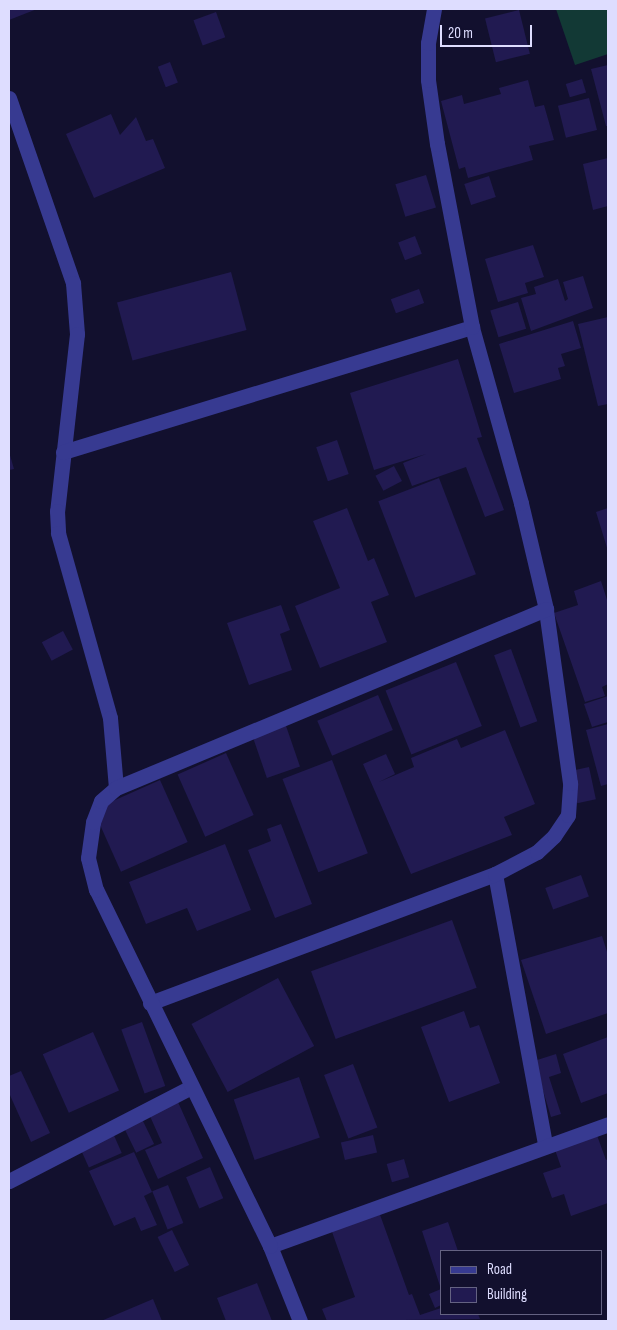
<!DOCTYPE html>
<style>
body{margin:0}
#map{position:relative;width:617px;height:1330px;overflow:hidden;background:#12102e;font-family:"Sofia Sans Condensed",sans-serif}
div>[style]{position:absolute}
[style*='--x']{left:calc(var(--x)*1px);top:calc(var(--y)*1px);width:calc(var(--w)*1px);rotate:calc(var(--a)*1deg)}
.green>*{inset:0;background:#123935}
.building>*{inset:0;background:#211a51;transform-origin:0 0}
.street>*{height:15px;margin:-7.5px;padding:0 7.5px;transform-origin:7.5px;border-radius:7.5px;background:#373a91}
span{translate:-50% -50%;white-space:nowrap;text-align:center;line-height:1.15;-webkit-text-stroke:4px #12102e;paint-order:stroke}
.frame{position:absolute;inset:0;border:10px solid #deddff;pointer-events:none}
.legend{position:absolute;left:440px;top:1250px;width:162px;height:65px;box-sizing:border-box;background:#12102e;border:1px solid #646282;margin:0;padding:6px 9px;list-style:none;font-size:15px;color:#deddff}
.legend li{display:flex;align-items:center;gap:10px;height:25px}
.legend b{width:25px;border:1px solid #646282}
.scale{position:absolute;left:440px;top:25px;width:92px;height:22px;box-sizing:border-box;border:2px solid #deddff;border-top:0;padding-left:6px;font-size:15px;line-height:18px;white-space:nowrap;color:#deddff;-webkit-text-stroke:4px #12102e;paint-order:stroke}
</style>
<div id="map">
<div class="green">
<div style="clip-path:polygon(556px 9px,608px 9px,608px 54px,575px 65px)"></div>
</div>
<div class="building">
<div style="clip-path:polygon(9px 9px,37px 9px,9px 20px)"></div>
<div style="left:519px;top:10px;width:45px;height:35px;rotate:76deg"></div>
<div style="left:216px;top:12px;width:27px;height:24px;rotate:70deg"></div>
<div style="left:170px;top:62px;width:22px;height:13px;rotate:69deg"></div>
<div style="clip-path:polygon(608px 65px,608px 126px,606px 126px,591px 69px)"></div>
<div style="left:582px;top:79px;width:14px;height:17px;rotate:73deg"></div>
<div style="clip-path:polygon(528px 80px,535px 107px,544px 105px,554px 140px,529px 146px,533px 160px,468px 178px,465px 167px,459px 169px,441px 101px,462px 95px,464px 104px,501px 94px,499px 88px)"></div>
<div style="left:589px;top:98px;width:33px;height:32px;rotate:76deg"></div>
<div style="clip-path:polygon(111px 114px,120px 135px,136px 117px,146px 141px,153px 139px,165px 168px,94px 198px,66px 134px)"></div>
<div style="clip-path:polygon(608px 158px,608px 206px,593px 210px,583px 164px)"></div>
<div style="left:426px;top:175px;width:34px;height:32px;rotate:73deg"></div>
<div style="left:489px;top:176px;width:22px;height:26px;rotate:72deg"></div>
<div style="left:415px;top:236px;width:19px;height:18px;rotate:69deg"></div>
<div style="clip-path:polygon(533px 245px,544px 277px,525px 283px,528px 293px,498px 302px,485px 259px)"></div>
<div style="left:231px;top:272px;width:60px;height:118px;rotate:75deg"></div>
<div style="clip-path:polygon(583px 276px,593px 308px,531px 331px,521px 298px,536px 294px,534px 287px,558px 279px,565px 301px,568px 299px,563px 282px)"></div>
<div style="left:419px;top:289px;width:15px;height:30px;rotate:70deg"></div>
<div style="left:518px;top:302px;width:28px;height:29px;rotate:73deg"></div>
<div style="clip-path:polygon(608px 317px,608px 404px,598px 406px,578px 324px)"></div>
<div style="clip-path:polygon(573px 321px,581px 348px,561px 354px,565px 366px,558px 368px,561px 379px,514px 393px,499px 344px)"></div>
<div style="clip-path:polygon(458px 359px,482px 437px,477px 438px,504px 510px,485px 517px,466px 467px,412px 486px,403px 463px,426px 454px,374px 470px,350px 393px)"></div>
<div style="left:337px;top:440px;width:36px;height:22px;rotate:71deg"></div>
<div style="clip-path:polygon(9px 452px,14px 469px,9px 470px)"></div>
<div style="left:394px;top:466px;width:17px;height:21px;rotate:62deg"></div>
<div style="left:439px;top:478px;width:103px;height:65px;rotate:69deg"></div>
<div style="clip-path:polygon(347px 508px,368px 561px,374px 558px,389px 595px,371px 602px,387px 642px,320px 668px,295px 606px,340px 588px,313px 521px)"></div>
<div style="clip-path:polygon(608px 508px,608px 551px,596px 512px)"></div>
<div style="clip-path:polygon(601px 581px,608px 603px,608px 684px,602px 687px,605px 696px,585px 702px,554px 613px,578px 605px,574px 591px)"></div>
<div style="clip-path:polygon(281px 605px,290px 630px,280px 634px,292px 670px,249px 685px,227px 623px)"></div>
<div style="left:63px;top:631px;width:21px;height:24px;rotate:62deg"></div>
<div style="left:511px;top:649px;width:77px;height:18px;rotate:70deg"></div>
<div style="left:456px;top:662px;width:69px;height:76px;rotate:68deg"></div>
<div style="left:378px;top:695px;width:38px;height:66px;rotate:67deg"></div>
<div style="clip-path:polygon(608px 696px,608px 722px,592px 727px,584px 704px)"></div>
<div style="left:285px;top:723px;width:46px;height:35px;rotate:71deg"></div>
<div style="clip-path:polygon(608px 724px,608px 784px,601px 786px,586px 730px)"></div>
<div style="clip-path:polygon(505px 730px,535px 804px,504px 817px,512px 835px,411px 874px,363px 764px,386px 754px,395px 774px,379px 782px,414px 767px,411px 758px,457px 739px,461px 748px)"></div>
<div style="left:226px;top:753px;width:68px;height:53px;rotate:66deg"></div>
<div style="left:332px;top:760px;width:100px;height:53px;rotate:69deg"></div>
<div style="left:589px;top:767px;width:33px;height:19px;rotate:78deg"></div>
<div style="left:160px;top:780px;width:68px;height:73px;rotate:66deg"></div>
<div style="clip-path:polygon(281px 824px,312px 904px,275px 918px,248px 850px,271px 841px,267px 829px)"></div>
<div style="clip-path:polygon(225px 844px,251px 910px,197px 931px,187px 908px,146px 924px,129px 882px)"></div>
<div style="left:581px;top:875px;width:23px;height:38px;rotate:70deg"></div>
<div style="left:452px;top:920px;width:72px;height:150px;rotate:70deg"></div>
<div style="clip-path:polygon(602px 936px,608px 955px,608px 1013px,546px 1034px,521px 960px)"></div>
<div style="left:278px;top:978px;width:77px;height:98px;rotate:62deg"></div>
<div style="clip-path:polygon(464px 1011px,470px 1028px,479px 1025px,500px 1083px,449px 1102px,421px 1027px)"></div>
<div style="left:142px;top:1022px;width:68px;height:22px;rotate:70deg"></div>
<div style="left:93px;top:1032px;width:64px;height:55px;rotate:66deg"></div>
<div style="clip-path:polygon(608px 1037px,608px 1093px,581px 1103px,563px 1054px)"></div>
<div style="clip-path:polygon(556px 1054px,561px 1073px,549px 1077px,561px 1114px,551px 1117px,534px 1061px)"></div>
<div style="left:353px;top:1064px;width:68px;height:31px;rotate:69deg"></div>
<div style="clip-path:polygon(21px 1071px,50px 1133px,31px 1142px,9px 1093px,9px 1076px)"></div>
<div style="left:299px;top:1077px;width:64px;height:69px;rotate:71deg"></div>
<div style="clip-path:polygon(178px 1102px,203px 1158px,158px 1179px,145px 1150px,162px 1143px,149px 1114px)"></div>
<div style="left:141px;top:1117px;width:30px;height:20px;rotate:64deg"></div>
<div style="clip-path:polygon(594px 1127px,606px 1160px,608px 1159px,608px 1203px,571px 1216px,564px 1194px,552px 1198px,543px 1173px,561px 1167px,552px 1141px)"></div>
<div style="left:112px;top:1131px;width:24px;height:36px;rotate:66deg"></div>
<div style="left:373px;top:1135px;width:18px;height:33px;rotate:77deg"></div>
<div style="clip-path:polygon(134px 1152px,152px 1192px,144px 1196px,157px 1225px,141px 1231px,135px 1217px,114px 1226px,89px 1171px)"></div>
<div style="left:404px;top:1159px;width:19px;height:18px;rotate:74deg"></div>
<div style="left:210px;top:1167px;width:34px;height:26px;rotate:67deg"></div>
<div style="left:168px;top:1185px;width:41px;height:17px;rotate:68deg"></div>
<div style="clip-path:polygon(379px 1212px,409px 1295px,412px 1294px,420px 1315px,441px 1308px,441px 1314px,478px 1314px,480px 1319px,327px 1321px,322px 1309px,355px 1297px,331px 1229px)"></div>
<div style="clip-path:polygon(448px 1222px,458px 1251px,441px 1251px,440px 1286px,422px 1231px)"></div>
<div style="left:172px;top:1230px;width:39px;height:16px;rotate:64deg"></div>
<div style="clip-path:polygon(257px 1283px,272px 1321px,226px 1321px,217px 1298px)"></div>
<div style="clip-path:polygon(441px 1289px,441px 1305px,435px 1308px,429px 1294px)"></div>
<div style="clip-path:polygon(153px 1299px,162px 1321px,101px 1321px)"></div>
</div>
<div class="street">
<div style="--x:9;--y:98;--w:196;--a:70.9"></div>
<div style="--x:73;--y:283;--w:51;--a:85.5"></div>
<div style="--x:77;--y:334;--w:178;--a:96.4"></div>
<div style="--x:57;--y:511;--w:22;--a:87"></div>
<div style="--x:58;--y:533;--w:192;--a:74.3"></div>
<div style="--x:110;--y:718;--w:70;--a:85.1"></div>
<div style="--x:63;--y:452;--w:428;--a:-17"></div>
<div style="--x:495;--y:874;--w:275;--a:79.5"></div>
<div style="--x:150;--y:1003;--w:368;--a:-20.5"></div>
<div style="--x:495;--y:874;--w:47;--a:-27.6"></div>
<div style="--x:537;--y:852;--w:23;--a:-43"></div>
<div style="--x:554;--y:836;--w:25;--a:-56"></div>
<div style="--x:568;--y:815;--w:32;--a:-86"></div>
<div style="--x:570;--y:783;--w:176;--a:-97.9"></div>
<div style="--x:546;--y:609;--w:109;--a:-103.3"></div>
<div style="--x:521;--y:503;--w:183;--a:-105.6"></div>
<div style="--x:472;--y:327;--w:186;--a:-100.8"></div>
<div style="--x:437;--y:144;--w:65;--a:-98"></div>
<div style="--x:428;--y:80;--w:37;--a:-90"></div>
<div style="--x:428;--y:43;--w:35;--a:-80"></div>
<div style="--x:9;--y:1181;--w:205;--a:-27.3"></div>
<div style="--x:270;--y:1246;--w:359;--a:-19.8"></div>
<div style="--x:300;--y:1321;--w:81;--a:-111.8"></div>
<div style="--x:270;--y:1246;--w:396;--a:-116"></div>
<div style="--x:96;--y:890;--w:33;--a:-104"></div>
<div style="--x:88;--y:858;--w:36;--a:-82"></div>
<div style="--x:93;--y:822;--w:22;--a:-69"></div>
<div style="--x:101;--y:801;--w:20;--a:-41"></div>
<div style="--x:116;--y:788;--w:466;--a:-22.6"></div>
</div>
<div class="frame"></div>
<ul class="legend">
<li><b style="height:6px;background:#373a91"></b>Road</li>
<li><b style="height:14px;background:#211a51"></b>Building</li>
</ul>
<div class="scale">20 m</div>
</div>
